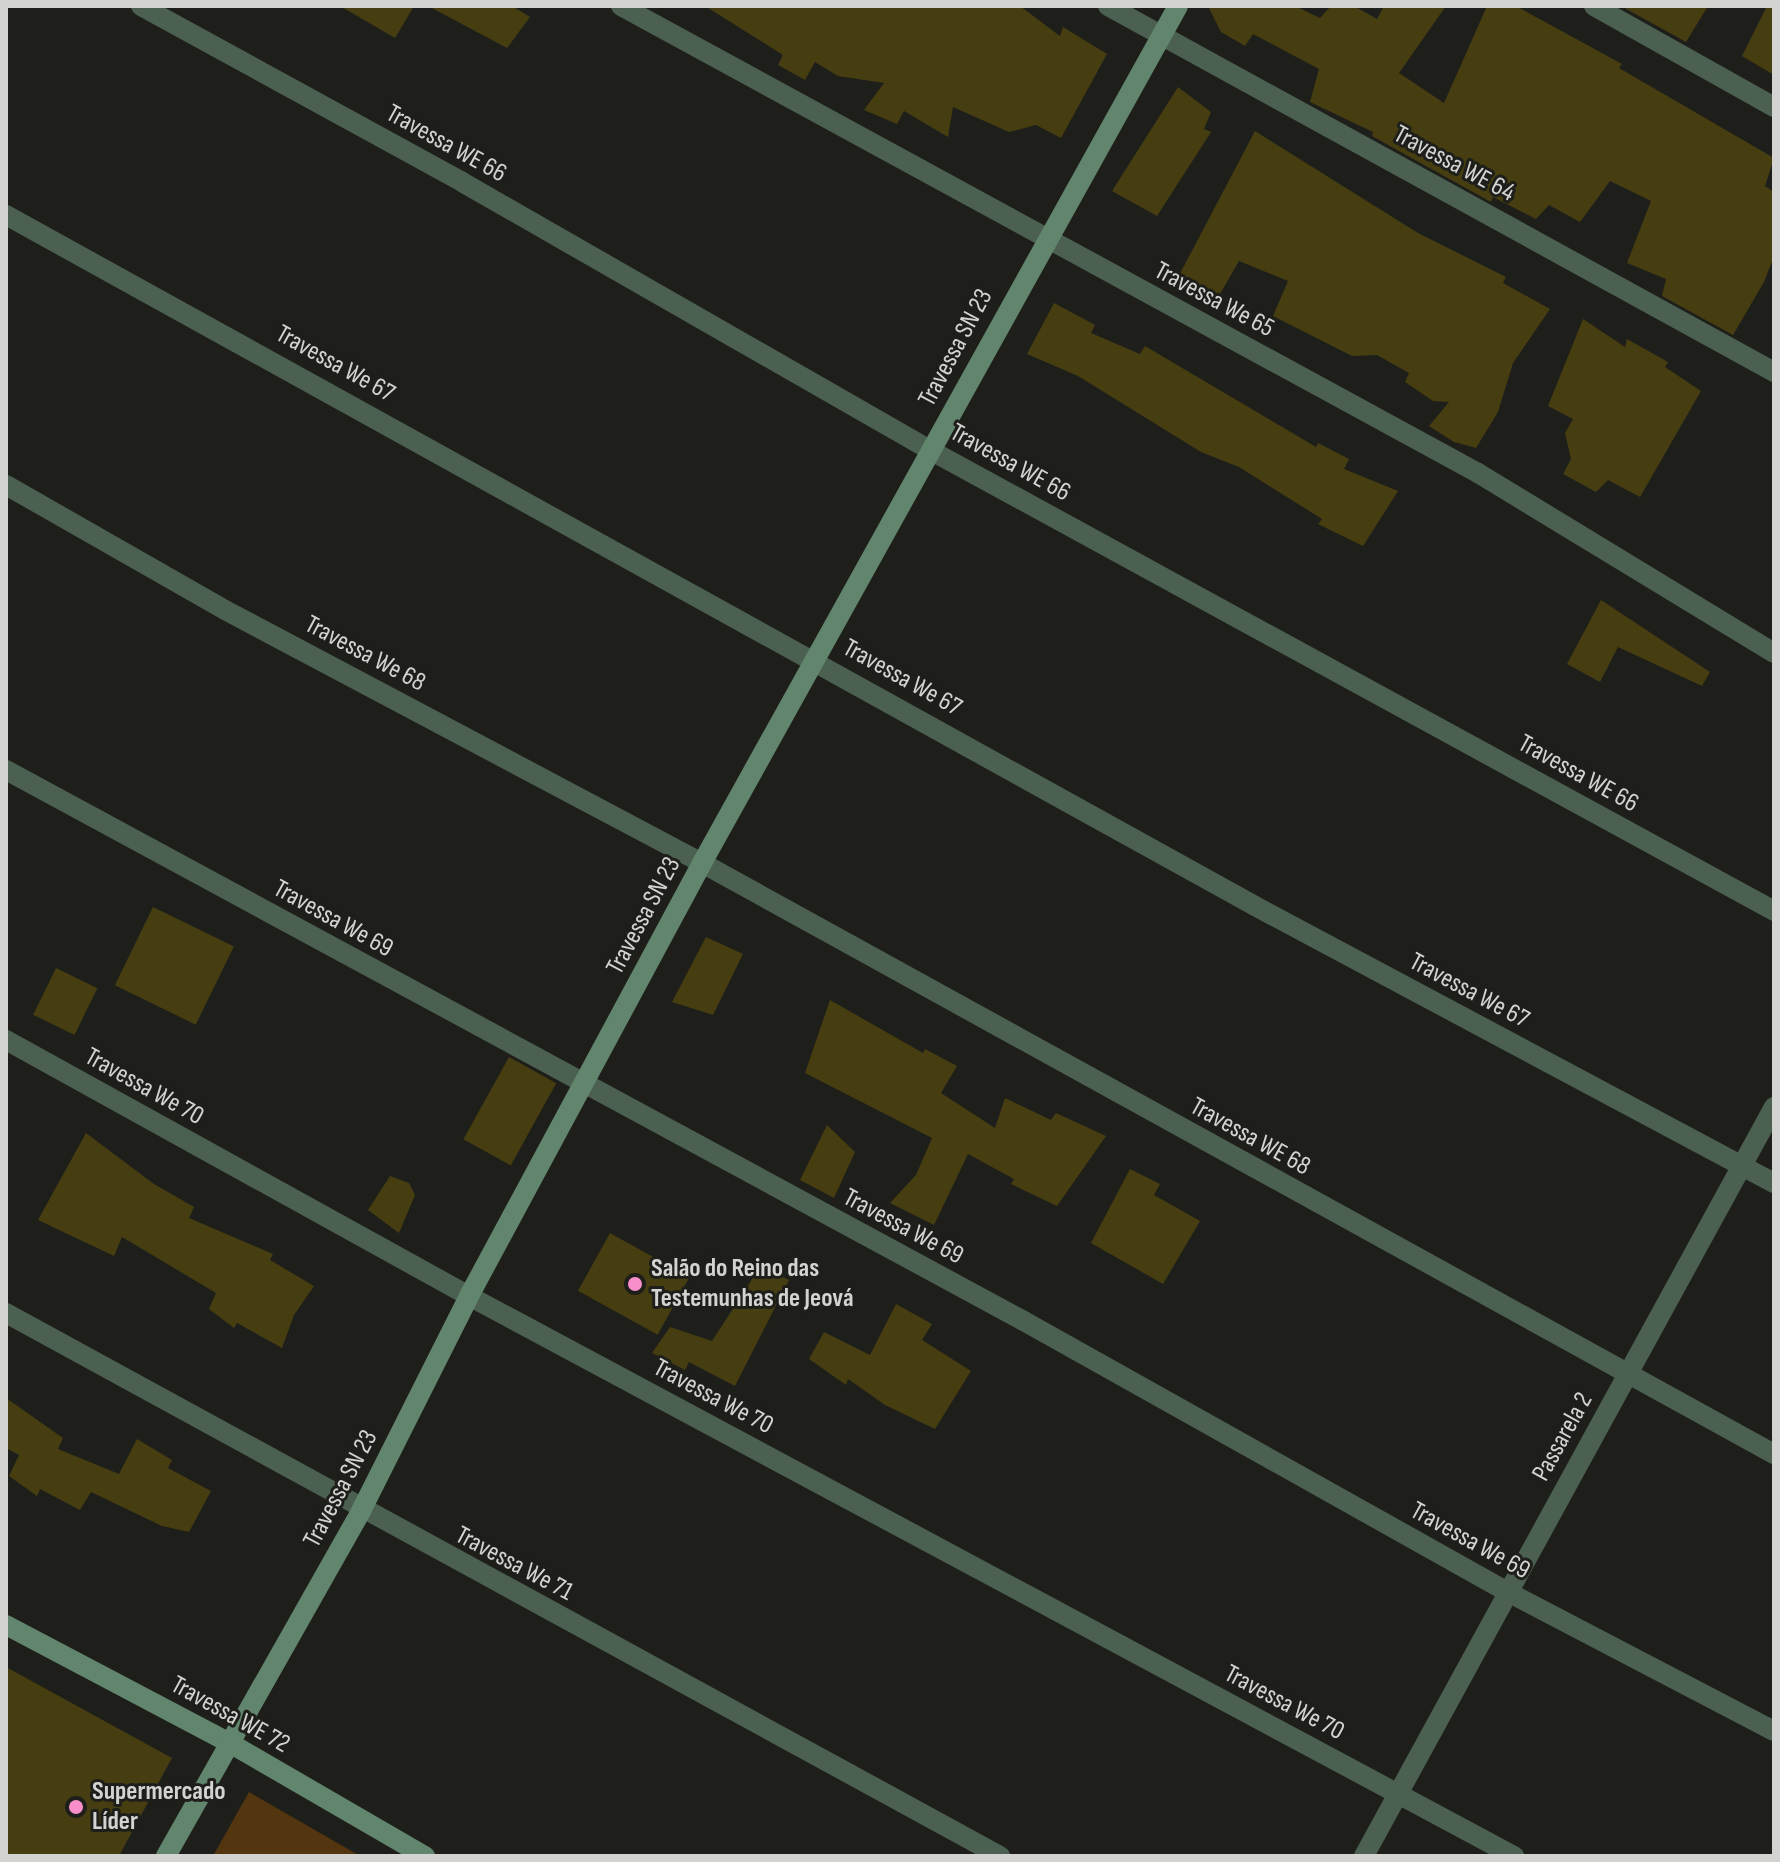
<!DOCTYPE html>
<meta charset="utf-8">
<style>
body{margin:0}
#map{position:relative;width:1780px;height:1862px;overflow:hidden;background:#1e1f1b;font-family:"Sofia Sans Condensed",sans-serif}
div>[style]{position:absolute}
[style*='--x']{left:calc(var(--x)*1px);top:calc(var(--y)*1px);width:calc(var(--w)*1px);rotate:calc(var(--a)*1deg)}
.green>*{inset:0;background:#53360f}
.building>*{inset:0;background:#463d10;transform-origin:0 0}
.street>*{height:20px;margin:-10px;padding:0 10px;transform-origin:10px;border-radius:10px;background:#4b6051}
.secondary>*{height:20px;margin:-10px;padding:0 10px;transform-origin:10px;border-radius:10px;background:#62856d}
.dots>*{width:22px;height:22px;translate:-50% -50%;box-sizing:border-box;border:4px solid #1e1f1b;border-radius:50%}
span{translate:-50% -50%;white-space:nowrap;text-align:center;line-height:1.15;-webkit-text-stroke:6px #1e1f1b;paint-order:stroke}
.street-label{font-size:26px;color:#d3d4d1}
.poi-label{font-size:26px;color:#d3d4d1;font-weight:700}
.left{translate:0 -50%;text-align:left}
.frame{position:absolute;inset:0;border:8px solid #d3d4d1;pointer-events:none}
</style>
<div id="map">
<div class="green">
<div style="clip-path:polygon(249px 1792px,360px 1856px,213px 1856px)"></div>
</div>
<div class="building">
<div style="clip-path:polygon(340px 6px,414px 6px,395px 38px)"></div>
<div style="clip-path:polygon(428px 6px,512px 6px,530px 17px,507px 48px)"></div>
<div style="clip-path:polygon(705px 6px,1020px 6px,1060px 36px,1063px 27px,1107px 54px,1061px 138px,1036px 125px,1009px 132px,953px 107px,948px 137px,904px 111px,897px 124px,864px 110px,884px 83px,838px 76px,815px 62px,805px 80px,778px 65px,783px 55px)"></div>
<div style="clip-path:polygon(1208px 6px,1295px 6px,1320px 18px,1331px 6px,1354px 6px,1377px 19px,1384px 6px,1446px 6px,1399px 73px,1444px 103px,1487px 6px,1516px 6px,1622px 64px,1619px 68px,1774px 158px,1765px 186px,1774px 192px,1774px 256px,1764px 282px,1733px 335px,1662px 296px,1666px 279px,1627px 263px,1651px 201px,1610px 181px,1580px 222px,1549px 205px,1536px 219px,1493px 197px,1491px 202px,1372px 136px,1373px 132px,1310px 102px,1319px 69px,1253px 34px,1245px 46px,1221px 32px)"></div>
<div style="clip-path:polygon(1621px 6px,1708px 6px,1686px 42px)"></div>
<div style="clip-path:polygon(1767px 6px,1774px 6px,1774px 75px,1742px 56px)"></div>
<div style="clip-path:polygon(1178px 87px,1211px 112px,1204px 129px,1211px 132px,1157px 216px,1112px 191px)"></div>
<div style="clip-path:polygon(1255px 131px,1418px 233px,1506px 277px,1503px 283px,1550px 309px,1513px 363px,1498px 412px,1476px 448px,1454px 442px,1429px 426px,1449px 402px,1433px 401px,1405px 382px,1409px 373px,1377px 355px,1352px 356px,1273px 316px,1288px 281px,1239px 261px,1216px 301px,1174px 285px)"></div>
<div style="clip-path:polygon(1054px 303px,1095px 325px,1091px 333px,1140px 354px,1145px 346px,1316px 447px,1318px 443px,1349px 459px,1344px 469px,1398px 491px,1363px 546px,1318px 524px,1322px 519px,1239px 467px,1201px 452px,1078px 376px,1027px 354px)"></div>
<div style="clip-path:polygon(1583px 319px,1625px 347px,1627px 339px,1668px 362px,1665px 367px,1701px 391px,1640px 497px,1608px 480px,1596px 492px,1563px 474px,1571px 459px,1565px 433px,1573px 419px,1548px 406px)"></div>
<div style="clip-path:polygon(1601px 600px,1710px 672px,1702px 686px,1618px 647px,1600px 682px,1567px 664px)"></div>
<div style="left:153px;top:907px;width:90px;height:87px;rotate:26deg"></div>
<div style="clip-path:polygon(706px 937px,743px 954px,713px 1015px,672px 1002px)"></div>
<div style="left:56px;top:968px;width:46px;height:52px;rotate:26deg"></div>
<div style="clip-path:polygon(830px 1000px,923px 1053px,925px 1049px,957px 1066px,941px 1093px,995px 1128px,1005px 1098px,1051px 1120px,1056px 1113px,1106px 1136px,1057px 1206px,1011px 1184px,1014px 1179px,968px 1154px,934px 1225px,890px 1203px,916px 1175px,932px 1138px,805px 1073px)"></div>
<div style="left:509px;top:1057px;width:54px;height:94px;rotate:29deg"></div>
<div style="clip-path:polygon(827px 1125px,855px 1152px,834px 1198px,800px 1180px)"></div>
<div style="clip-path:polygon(86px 1133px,154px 1184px,194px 1207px,189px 1218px,273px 1254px,270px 1260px,314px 1286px,294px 1315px,282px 1348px,237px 1323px,234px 1328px,209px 1309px,216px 1293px,122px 1237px,114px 1256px,38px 1220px)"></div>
<div style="clip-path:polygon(1130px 1169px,1160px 1184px,1154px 1195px,1200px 1221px,1163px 1284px,1091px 1243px)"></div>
<div style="clip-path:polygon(390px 1176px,409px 1183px,415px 1195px,399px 1233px,368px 1210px)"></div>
<div style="left:610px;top:1233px;width:91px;height:66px;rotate:29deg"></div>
<div style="clip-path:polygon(760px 1267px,789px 1280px,735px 1386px,689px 1362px,685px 1370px,652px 1353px,670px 1327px,712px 1341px)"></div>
<div style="clip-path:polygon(896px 1304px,932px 1324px,922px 1340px,971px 1371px,935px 1429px,885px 1405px,848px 1379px,846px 1385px,809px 1359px,824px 1332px,870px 1355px)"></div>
<div style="clip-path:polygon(6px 1398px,63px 1438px,58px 1449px,119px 1474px,137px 1439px,172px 1460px,168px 1468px,211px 1491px,189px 1532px,162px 1526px,91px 1492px,80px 1510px,40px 1489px,37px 1496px,9px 1476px,19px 1455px,6px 1448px)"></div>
<div style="clip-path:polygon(6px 1667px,172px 1758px,119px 1856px,6px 1856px)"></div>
</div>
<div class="street">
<div style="--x:141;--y:6;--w:366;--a:28.7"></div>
<div style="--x:462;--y:182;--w:539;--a:29.8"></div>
<div style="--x:930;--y:450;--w:962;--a:28.64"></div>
<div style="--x:621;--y:6;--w:976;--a:28.59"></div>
<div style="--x:1478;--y:473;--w:346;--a:31.3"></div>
<div style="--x:1108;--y:6;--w:760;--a:28.79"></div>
<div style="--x:1594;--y:6;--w:206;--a:29.3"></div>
<div style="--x:6;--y:215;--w:1427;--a:28.95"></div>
<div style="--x:1255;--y:906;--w:588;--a:28.09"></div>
<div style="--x:6;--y:485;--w:252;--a:29.7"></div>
<div style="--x:225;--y:610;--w:540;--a:27.94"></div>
<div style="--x:702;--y:863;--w:1224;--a:28.87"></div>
<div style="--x:6;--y:770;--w:1155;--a:28.43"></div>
<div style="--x:1022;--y:1320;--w:555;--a:29.25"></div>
<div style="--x:1506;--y:1591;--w:302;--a:27.6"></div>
<div style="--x:6;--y:1040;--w:529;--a:28.94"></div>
<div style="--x:469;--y:1296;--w:1186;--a:28.19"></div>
<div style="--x:6;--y:1313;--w:1133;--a:28.65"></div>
<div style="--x:1364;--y:1856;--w:854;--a:-61.3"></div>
</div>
<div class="secondary">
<div style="--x:6;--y:1625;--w:251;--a:27.8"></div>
<div style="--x:228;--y:1742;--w:228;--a:30.1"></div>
<div style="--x:166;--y:1856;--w:396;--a:-60.5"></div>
<div style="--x:361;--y:1511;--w:241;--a:-63.3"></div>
<div style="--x:469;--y:1296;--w:492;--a:-61.7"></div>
<div style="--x:702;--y:863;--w:980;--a:-60.95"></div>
</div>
<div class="dots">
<div style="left:635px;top:1284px;background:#f98fca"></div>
<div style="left:76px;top:1807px;background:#f98fca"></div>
</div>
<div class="street-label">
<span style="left:446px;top:144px;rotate:29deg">Travessa WE 66</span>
<span style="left:1454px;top:164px;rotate:28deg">Travessa WE 64</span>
<span style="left:1214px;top:300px;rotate:28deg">Travessa We 65</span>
<span style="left:956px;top:348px;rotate:-62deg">Travessa SN 23</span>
<span style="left:335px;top:364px;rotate:29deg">Travessa We 67</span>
<span style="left:1010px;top:463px;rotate:29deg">Travessa WE 66</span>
<span style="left:365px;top:654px;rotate:28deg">Travessa We 68</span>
<span style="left:902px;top:678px;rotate:29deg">Travessa We 67</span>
<span style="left:1578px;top:774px;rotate:29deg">Travessa WE 66</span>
<span style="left:644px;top:916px;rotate:-62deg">Travessa SN 23</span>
<span style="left:333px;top:919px;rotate:29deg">Travessa We 69</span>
<span style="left:1469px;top:991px;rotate:28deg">Travessa We 67</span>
<span style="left:144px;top:1087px;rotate:29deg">Travessa We 70</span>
<span style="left:1250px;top:1137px;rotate:29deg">Travessa WE 68</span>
<span style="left:903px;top:1227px;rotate:28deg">Travessa We 69</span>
<span style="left:713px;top:1397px;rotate:28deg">Travessa We 70</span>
<span style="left:1563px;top:1437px;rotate:-61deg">Passarela 2</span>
<span style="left:341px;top:1489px;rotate:-62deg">Travessa SN 23</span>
<span style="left:1470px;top:1541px;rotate:29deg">Travessa We 69</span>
<span style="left:514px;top:1564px;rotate:28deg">Travessa We 71</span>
<span style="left:1284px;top:1703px;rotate:28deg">Travessa We 70</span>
<span style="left:230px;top:1715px;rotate:29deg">Travessa WE 72</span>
</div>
<div class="poi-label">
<span class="left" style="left:651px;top:1284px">Salão do Reino das<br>Testemunhas de Jeová</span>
<span class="left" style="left:92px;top:1807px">Supermercado<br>Líder</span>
</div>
<div class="frame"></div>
</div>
